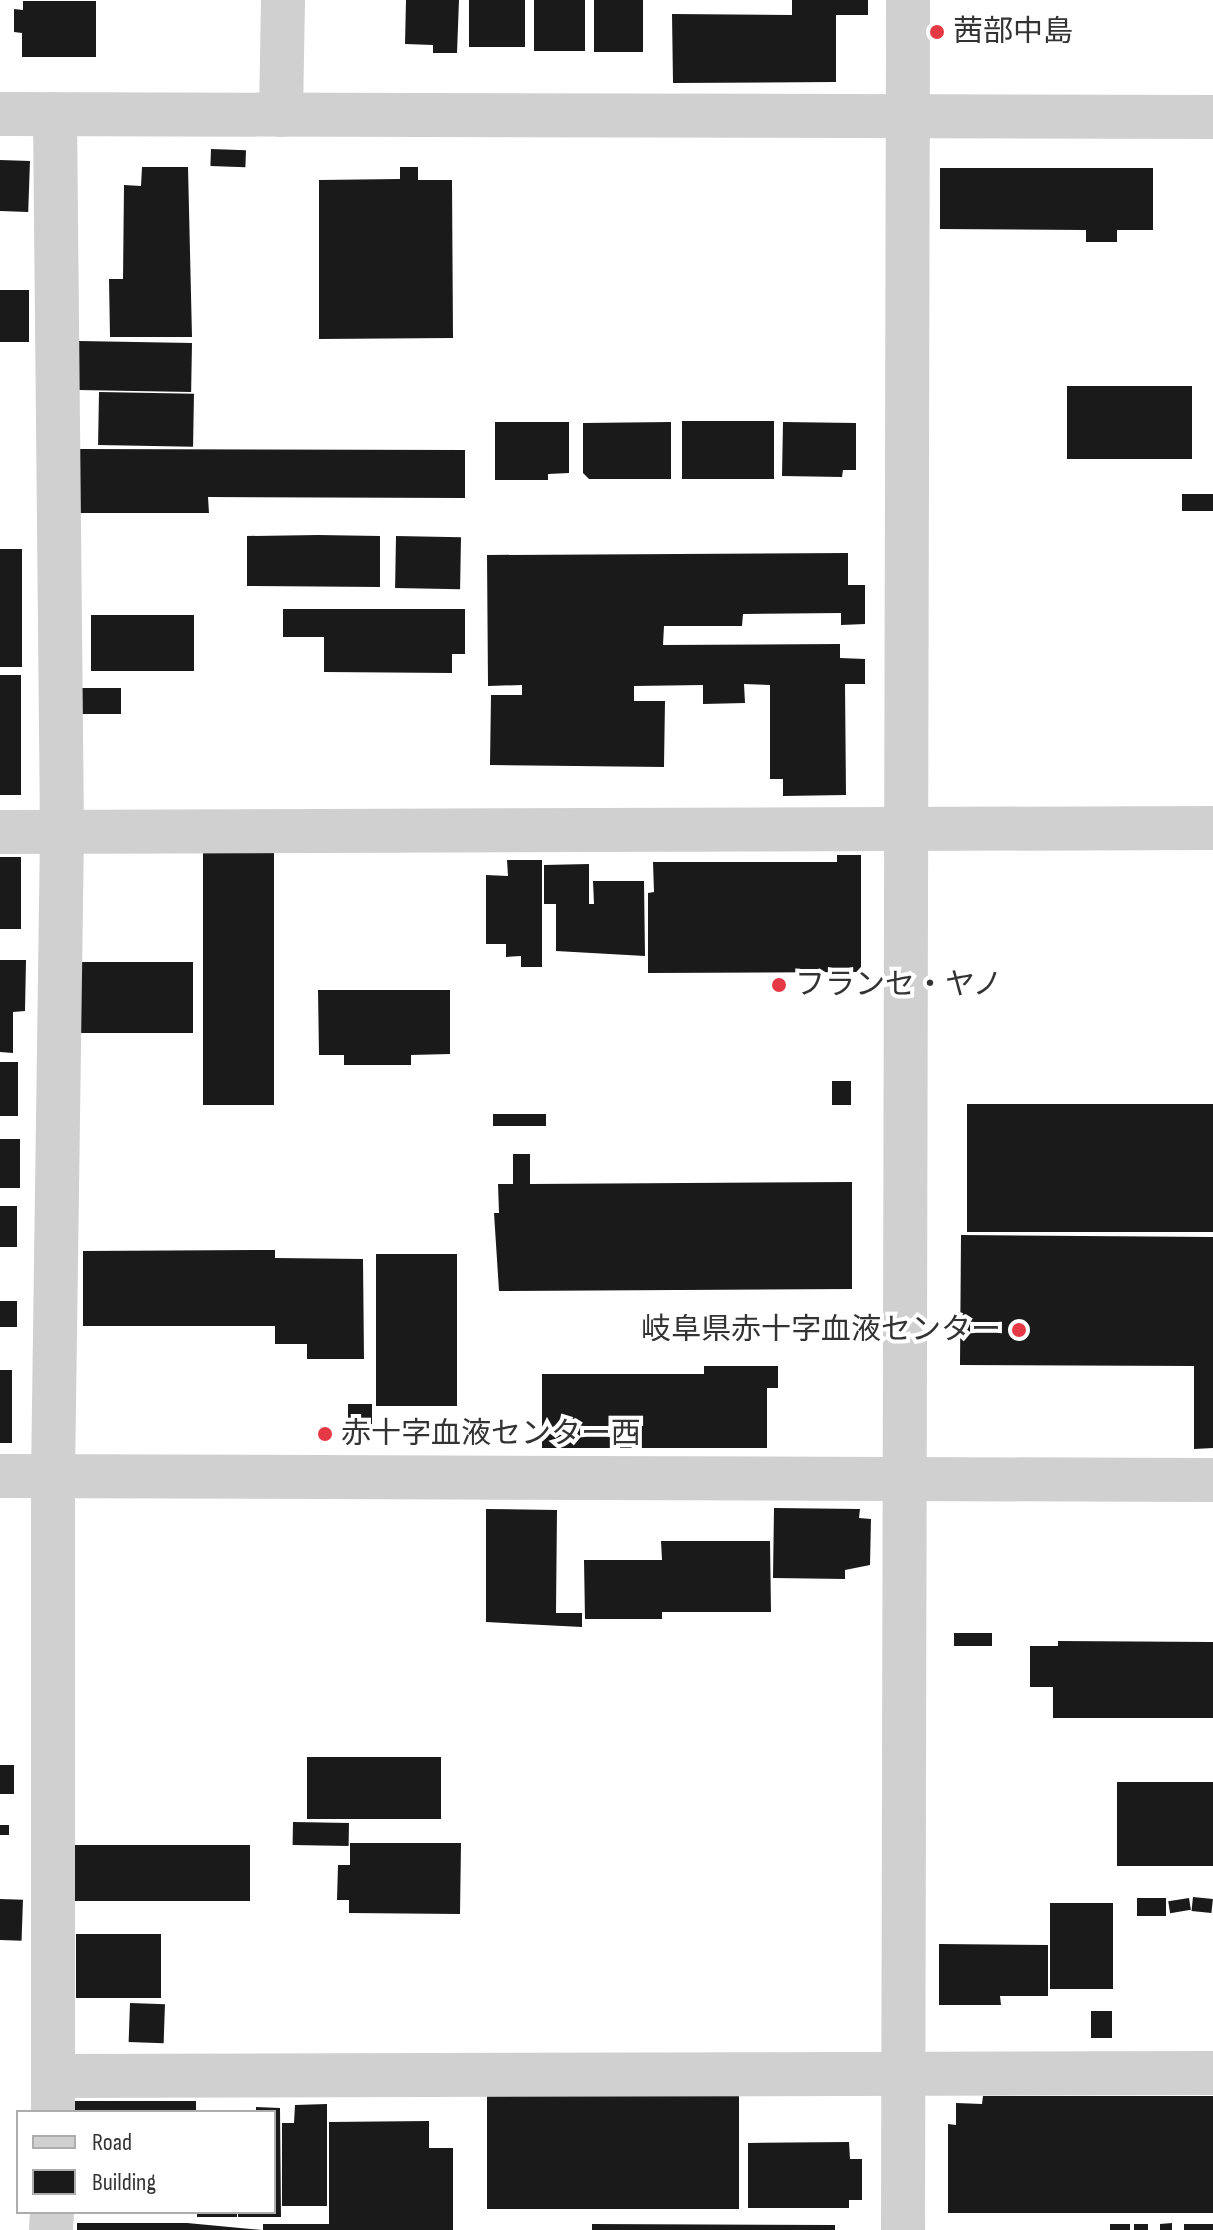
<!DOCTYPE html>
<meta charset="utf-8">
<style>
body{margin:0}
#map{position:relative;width:1213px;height:2230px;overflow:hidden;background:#fff;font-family:"Sofia Sans Condensed","Noto Sans JP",sans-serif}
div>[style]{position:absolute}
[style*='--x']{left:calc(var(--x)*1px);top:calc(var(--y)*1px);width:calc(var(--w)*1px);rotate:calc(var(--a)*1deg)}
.building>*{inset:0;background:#1a1a1a;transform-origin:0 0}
.minor>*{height:44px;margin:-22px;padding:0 22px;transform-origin:22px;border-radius:22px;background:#d0d0d0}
.tertiary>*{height:44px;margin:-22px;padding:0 22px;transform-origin:22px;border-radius:22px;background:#d0d0d0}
.dots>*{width:22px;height:22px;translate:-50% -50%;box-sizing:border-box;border:4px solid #fff;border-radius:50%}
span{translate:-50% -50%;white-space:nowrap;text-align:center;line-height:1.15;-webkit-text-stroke:8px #fff;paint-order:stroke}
.poi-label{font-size:30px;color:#333}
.left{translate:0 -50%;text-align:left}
.right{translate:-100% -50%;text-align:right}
.legend{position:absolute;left:16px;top:2110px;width:260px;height:104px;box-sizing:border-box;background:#fff;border:2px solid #adadad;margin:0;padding:10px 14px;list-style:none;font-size:24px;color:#333}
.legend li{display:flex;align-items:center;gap:16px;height:40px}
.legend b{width:40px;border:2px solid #adadad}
</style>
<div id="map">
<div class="building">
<div style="clip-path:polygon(406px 0,459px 0,457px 53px,433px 53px,433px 45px,405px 44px)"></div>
<div style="left:469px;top:0;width:56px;height:47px"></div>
<div style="left:534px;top:0;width:51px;height:51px"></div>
<div style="left:594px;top:0;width:49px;height:52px"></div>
<div style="clip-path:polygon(792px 0,868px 0,868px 15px,836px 15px,836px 82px,673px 83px,672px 14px,792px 15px)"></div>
<div style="clip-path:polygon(23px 1px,96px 1px,96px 57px,22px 57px,22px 33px,14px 32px,14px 9px,23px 10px)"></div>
<div style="left:211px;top:149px;width:35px;height:17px;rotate:2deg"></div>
<div style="left:0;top:160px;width:30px;height:51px;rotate:2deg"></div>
<div style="clip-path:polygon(142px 167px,188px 167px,192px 337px,110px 337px,109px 279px,123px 279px,124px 185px,141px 186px)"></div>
<div style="clip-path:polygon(400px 167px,418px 167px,418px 180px,452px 180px,453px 338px,319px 339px,319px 180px,400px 179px)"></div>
<div style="clip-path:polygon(940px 168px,1153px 168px,1153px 230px,1117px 230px,1117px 242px,1086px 242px,1086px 230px,940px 229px)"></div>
<div style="left:0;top:290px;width:29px;height:52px"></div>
<div style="left:79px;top:341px;width:113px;height:49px;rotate:1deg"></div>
<div style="left:1067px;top:386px;width:125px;height:73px"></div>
<div style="left:99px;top:392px;width:95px;height:53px;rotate:1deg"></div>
<div style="left:774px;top:421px;width:58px;height:92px;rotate:90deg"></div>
<div style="clip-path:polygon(495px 422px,569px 422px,569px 473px,548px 474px,548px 480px,495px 480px)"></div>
<div style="clip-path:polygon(671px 422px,671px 479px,589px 479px,583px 473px,583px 423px)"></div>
<div style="clip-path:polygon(783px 422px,856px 423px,856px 470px,843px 470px,842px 477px,782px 476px)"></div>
<div style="clip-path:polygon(78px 449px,465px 450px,465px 498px,208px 497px,209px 513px,78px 513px)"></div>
<div style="left:1182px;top:494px;width:31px;height:17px"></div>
<div style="clip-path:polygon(318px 535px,380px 536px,380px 587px,247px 586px,247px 536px)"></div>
<div style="left:396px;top:536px;width:65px;height:52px;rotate:1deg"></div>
<div style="left:0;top:549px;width:22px;height:118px"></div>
<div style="clip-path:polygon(848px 553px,848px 585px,865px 585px,865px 624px,841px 625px,841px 613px,743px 614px,742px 626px,664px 626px,663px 645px,840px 644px,840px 658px,865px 659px,865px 684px,845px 684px,846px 795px,783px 796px,783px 779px,770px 779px,770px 685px,744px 684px,745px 703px,703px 704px,703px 685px,634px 686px,634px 701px,665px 701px,664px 767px,490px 765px,491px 695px,522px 695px,522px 685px,488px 686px,487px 555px)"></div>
<div style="clip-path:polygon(283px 609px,465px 609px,465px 654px,452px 654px,452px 673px,324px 672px,324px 637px,283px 637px)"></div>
<div style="left:91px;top:615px;width:103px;height:56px"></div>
<div style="left:0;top:675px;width:21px;height:120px"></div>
<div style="left:78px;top:688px;width:43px;height:26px"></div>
<div style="left:274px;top:849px;width:256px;height:71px;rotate:90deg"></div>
<div style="clip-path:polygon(837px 855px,861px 855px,861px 972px,648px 973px,648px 893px,654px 892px,653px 862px,837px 862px)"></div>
<div style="left:0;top:857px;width:21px;height:72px"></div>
<div style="clip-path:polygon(507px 860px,542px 860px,542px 967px,521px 967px,521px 956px,506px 957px,506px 944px,486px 944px,486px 875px,508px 876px)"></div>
<div style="clip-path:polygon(589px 864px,589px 904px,594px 904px,593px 881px,644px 881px,645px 956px,556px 951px,556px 904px,544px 904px,544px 865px)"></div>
<div style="clip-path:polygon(0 960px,26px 960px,25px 1011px,13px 1012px,13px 1053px,0 1052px)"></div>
<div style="left:77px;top:962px;width:116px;height:71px"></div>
<div style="clip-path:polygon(318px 990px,450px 990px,450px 1054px,411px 1055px,411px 1065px,344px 1065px,344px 1055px,319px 1055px)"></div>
<div style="left:0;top:1062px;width:18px;height:54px"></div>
<div style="left:832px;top:1081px;width:19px;height:24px"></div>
<div style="left:967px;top:1104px;width:246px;height:128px"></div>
<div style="left:493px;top:1114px;width:53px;height:12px"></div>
<div style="left:0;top:1139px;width:20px;height:49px"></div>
<div style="clip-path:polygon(513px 1154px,530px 1154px,530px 1184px,852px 1182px,852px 1289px,499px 1291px,494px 1213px,499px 1213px,498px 1184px,513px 1184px)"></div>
<div style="left:0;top:1206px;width:17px;height:41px"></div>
<div style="clip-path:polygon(961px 1235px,1213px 1237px,1213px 1448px,1194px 1449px,1194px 1366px,960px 1365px)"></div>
<div style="clip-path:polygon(275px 1250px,275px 1258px,363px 1259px,364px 1359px,307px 1359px,307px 1344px,275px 1344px,275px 1326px,83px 1326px,83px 1251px)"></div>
<div style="left:376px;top:1254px;width:81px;height:152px"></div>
<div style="left:0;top:1301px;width:17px;height:26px"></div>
<div style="clip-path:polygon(704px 1366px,778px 1366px,778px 1388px,767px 1388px,767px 1448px,542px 1448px,542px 1374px,704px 1374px)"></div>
<div style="left:0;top:1370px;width:12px;height:73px"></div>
<div style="left:372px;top:1404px;width:38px;height:24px;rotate:90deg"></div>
<div style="clip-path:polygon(774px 1508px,860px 1509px,859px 1518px,871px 1519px,870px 1565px,845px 1570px,845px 1579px,773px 1578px)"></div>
<div style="clip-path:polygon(486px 1509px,557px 1510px,556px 1613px,582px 1613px,582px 1627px,486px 1622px)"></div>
<div style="clip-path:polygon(661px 1541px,770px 1541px,771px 1612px,662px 1612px,662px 1619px,585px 1619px,584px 1560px,662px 1560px)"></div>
<div style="left:954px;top:1633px;width:38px;height:13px"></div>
<div style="clip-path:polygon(1058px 1641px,1213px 1642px,1213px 1718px,1053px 1718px,1053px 1687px,1030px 1687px,1030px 1646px,1058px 1646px)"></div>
<div style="left:307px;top:1757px;width:134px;height:62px"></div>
<div style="left:0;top:1765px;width:14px;height:29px"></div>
<div style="left:1117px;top:1782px;width:96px;height:84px"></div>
<div style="left:293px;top:1822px;width:56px;height:23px;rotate:1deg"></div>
<div style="left:0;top:1825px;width:9px;height:10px"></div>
<div style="clip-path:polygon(350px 1843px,461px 1843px,460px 1914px,349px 1913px,349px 1900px,337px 1900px,338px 1865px,350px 1865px)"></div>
<div style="left:74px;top:1845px;width:176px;height:56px"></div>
<div style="left:1193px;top:1897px;width:20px;height:14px;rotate:6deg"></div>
<div style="left:1166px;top:1898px;width:18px;height:29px;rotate:90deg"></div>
<div style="left:1189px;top:1898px;width:12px;height:21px;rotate:81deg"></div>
<div style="left:0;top:1899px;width:23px;height:41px;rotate:2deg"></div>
<div style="left:1050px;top:1903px;width:63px;height:86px"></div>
<div style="left:76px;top:1934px;width:85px;height:64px"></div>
<div style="clip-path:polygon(939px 1944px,1048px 1945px,1048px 1996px,1000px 1996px,1001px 2005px,939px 2005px)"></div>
<div style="left:130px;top:2003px;width:35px;height:39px;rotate:2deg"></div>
<div style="left:1091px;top:2011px;width:21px;height:27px"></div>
<div style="left:487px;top:2095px;width:252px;height:114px"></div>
<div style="clip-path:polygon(983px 2096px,1213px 2096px,1213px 2213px,948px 2213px,948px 2124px,956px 2125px,956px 2103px,982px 2104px)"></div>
<div style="left:73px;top:2101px;width:123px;height:11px"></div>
<div style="clip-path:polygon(327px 2104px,327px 2206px,282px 2206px,282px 2123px,294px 2123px,295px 2105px)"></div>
<div style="clip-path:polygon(256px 2107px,280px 2108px,281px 2217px,238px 2217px,238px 2212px,274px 2212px,274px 2112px,256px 2112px)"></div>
<div style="clip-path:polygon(429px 2121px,429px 2148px,453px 2148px,453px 2230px,263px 2230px,263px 2224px,329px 2224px,329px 2122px)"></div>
<div style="clip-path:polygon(849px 2142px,850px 2159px,862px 2159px,862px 2200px,849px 2200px,849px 2208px,748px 2208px,748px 2143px)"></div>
<div style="left:197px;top:2212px;width:40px;height:5px"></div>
<div style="clip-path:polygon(77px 2223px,187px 2223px,262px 2230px,77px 2230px)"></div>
<div style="clip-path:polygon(1172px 2223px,1172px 2230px,1160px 2230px,1160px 2224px)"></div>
<div style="clip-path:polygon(592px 2224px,835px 2225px,835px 2230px,592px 2230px)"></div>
<div style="left:1110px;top:2224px;width:20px;height:6px"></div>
<div style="left:1134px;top:2224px;width:14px;height:6px"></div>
<div style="left:1184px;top:2224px;width:29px;height:6px"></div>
</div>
<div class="minor">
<div style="--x:0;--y:114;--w:1213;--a:0.14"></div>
<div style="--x:281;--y:115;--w:115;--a:-89"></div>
<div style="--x:0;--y:832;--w:1213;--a:-0.19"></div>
<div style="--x:0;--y:1476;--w:1213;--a:0.19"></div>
<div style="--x:53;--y:2076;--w:1160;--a:-0.15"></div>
<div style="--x:53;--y:2112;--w:635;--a:-90"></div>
<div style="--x:53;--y:1477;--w:645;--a:-89.2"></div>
<div style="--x:62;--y:832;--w:718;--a:-90.56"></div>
<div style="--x:51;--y:2230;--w:18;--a:-87"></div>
</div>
<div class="tertiary">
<div style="--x:903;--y:2230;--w:2230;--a:-89.87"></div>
</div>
<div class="dots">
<div style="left:937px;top:32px;background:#e63946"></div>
<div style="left:779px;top:985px;background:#e63946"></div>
<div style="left:1019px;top:1330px;background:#e63946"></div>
<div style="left:325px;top:1434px;background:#e63946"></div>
</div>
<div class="poi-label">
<span class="left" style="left:953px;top:32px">茜部中島</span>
<span class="left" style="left:795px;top:985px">フランセ・ヤノ</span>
<span class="right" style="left:1001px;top:1330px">岐阜県赤十字血液センター</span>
<span class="left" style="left:341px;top:1434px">赤十字血液センター西</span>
</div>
<ul class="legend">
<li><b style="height:10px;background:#d0d0d0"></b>Road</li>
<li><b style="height:22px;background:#1a1a1a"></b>Building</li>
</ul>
</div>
